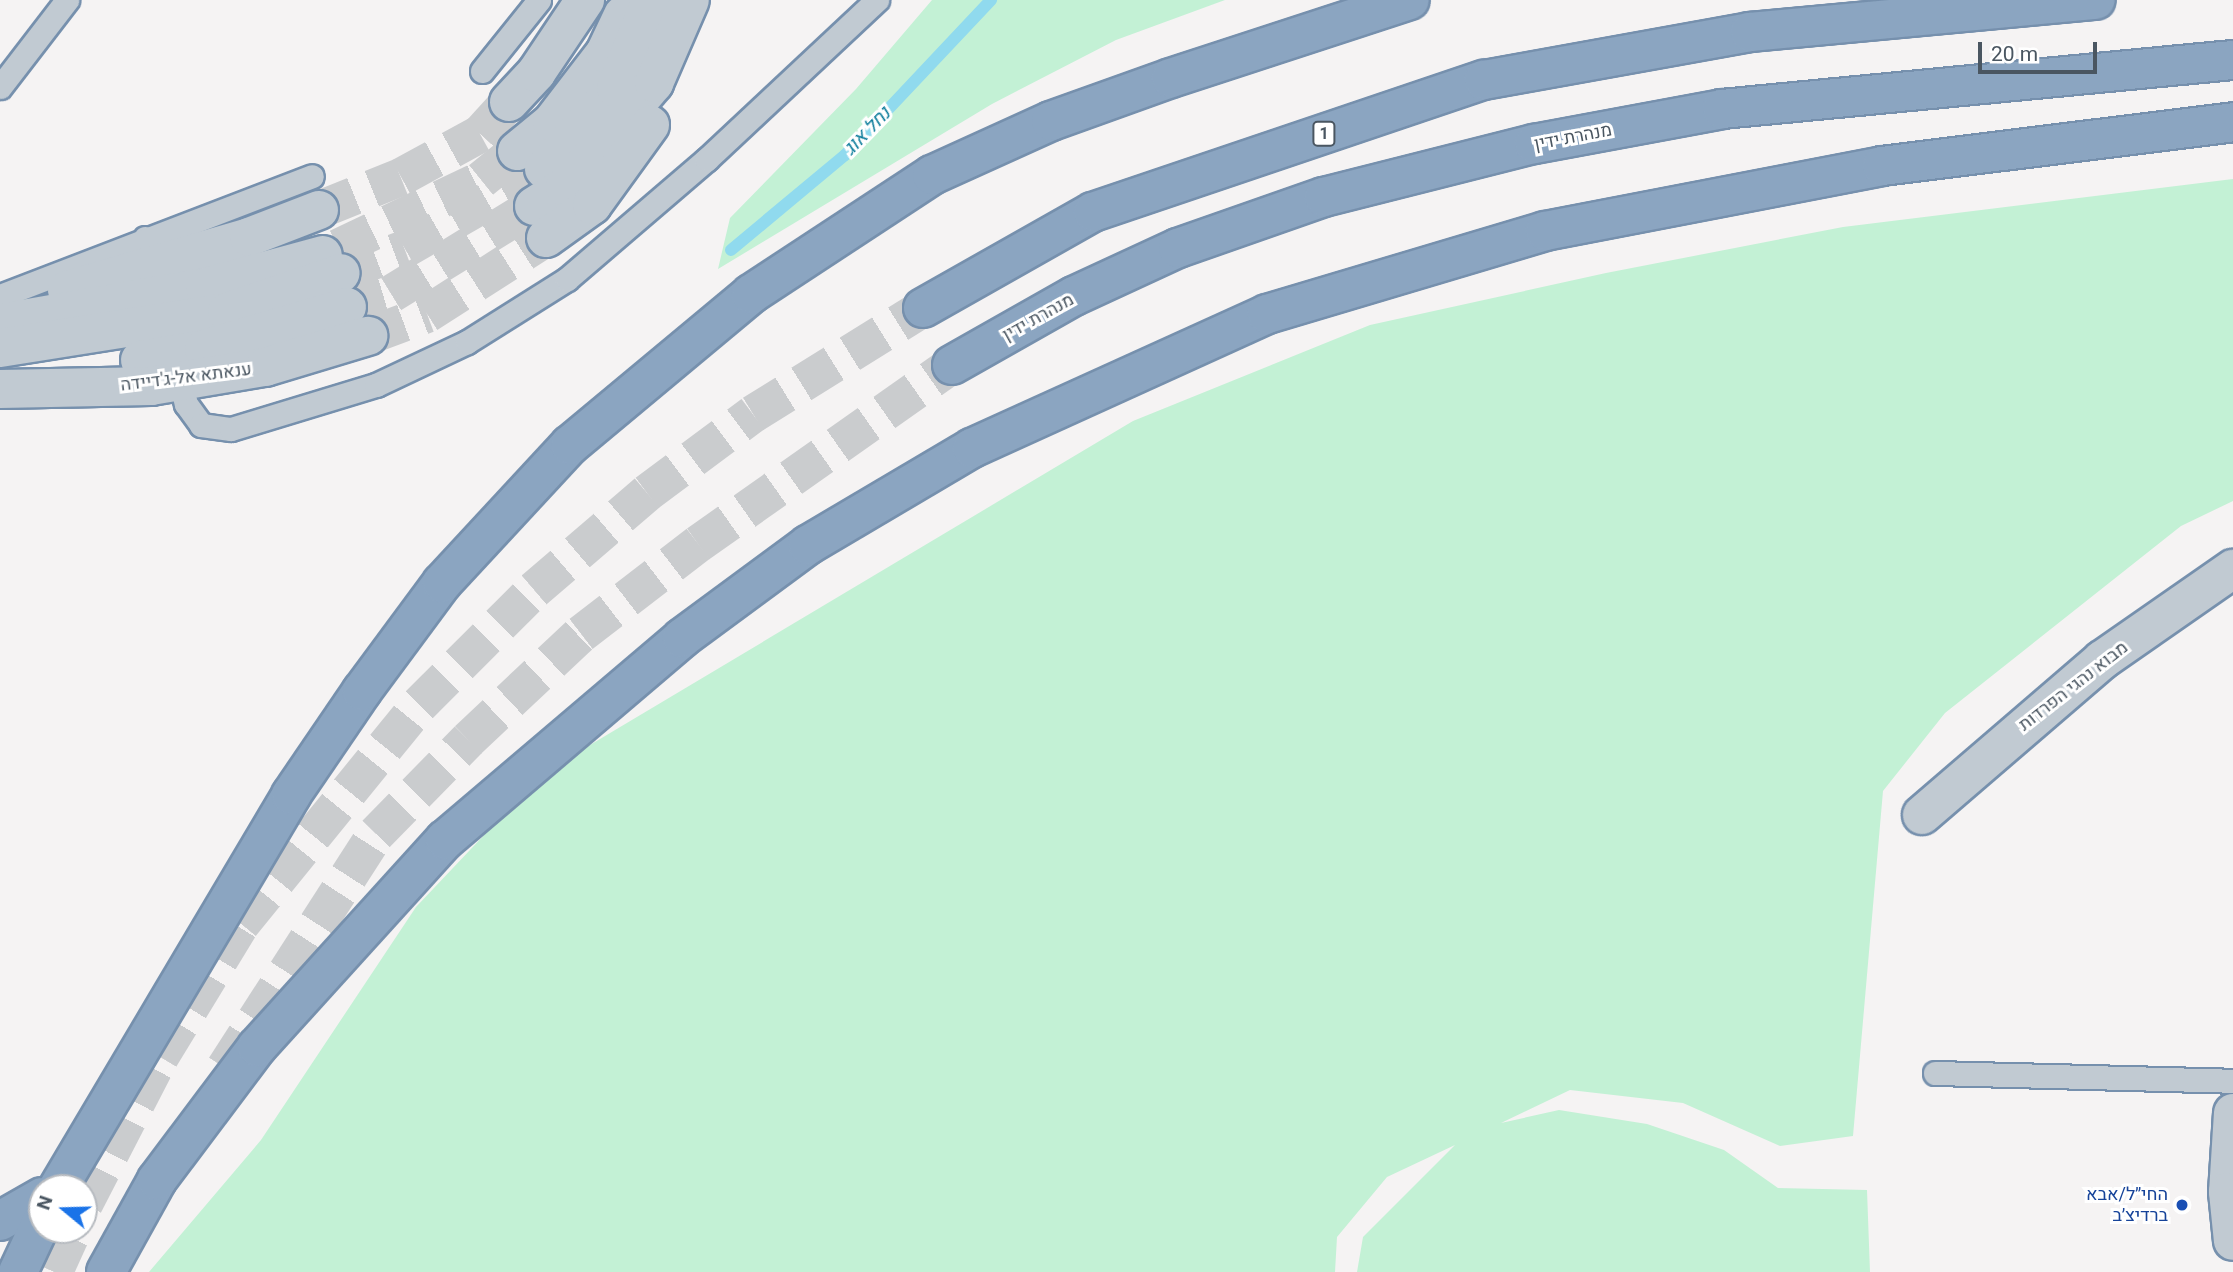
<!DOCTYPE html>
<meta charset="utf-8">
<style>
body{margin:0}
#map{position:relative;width:2233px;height:1272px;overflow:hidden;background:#f5f3f3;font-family:Roboto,Heebo,sans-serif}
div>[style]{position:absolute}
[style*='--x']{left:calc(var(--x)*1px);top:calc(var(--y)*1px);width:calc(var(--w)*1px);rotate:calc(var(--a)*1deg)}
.green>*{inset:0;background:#c3f1d5}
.stream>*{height:12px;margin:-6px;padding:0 6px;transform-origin:6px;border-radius:6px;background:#90daee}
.street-tunnel>*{height:38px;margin-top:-19px;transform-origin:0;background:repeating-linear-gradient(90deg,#caccce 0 38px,transparent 0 57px)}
.highway-tunnel>*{height:38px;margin-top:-19px;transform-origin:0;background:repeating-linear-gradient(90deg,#caccce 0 38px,transparent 0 57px)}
.roads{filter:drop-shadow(2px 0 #7690ad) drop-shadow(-2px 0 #7690ad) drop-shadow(0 2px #7690ad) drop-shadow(0 -2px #7690ad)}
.lane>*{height:23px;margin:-11.5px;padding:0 11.5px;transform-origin:11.5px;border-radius:11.5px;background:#c1cad2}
.street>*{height:38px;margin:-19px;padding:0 19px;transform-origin:19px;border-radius:19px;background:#c1cad2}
.highway>*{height:38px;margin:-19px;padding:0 19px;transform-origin:19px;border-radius:19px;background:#8ba5c1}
.dots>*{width:19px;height:19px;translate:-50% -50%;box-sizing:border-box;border:4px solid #fff;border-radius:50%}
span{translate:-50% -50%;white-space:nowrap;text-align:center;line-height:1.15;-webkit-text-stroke:6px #fff;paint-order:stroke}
.shield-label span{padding:2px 5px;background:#fff;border:2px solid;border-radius:5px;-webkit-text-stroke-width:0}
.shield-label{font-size:16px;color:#4a5661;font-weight:700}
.street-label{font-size:18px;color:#4a5661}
.transit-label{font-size:18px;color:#164399}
.right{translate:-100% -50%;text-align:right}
.water-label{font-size:19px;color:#0c7c9b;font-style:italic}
.north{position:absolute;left:28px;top:1174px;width:70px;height:70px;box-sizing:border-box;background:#fff;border:2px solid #b7bbc0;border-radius:50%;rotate:289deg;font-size:19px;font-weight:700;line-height:28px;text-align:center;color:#4a5661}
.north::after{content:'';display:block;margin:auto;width:24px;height:32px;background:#1a73e8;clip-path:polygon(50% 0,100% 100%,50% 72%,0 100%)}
.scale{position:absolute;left:1978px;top:42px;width:119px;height:32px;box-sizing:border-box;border:4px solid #4a5661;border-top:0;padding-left:9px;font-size:21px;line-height:24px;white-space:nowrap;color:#4a5661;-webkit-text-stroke:5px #fff;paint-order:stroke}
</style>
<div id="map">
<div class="green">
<div style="clip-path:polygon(932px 0,1225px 0,1116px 40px,992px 104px,718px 269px,730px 218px,856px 89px)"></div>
<div style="clip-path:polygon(2233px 179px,2233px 501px,2181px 526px,1945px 713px,1883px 791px,1853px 1136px,1780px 1146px,1683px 1103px,1570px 1090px,1501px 1123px,1559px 1110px,1647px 1124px,1724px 1150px,1778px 1188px,1867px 1190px,1870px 1272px,1357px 1272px,1363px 1237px,1455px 1145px,1387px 1177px,1337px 1237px,1335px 1272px,149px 1272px,261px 1140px,416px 907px,543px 773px,1133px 421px,1370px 325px,1606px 273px,1843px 227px)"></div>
</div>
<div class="stream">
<div style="--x:731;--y:250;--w:148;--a:-39.8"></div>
<div style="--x:845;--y:155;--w:213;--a:-46.7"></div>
</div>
<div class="street-tunnel">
<div style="--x:319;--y:210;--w:88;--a:-21.9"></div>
<div style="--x:401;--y:177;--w:90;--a:-28.6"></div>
<div style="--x:480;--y:134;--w:43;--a:-47.8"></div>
<div style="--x:338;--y:248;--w:158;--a:-25.4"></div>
<div style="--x:481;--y:180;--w:46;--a:-38.9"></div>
<div style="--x:341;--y:273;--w:68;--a:-20.6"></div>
<div style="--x:405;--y:249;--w:160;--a:-29.9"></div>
<div style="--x:347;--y:307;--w:46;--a:-16.5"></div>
<div style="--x:391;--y:294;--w:168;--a:-31.6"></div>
<div style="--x:368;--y:336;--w:63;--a:-20.4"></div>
<div style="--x:427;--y:314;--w:141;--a:-32.6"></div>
</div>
<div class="highway-tunnel">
<div style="--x:225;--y:1068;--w:278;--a:-57.2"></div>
<div style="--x:376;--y:834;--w:132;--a:-45.6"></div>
<div style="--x:468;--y:740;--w:155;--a:-43.2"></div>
<div style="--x:581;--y:634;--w:148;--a:-37.6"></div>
<div style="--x:698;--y:544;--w:311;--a:-35.2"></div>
<div style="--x:84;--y:1204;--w:165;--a:-62.7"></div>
<div style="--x:160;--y:1057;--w:156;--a:-58.7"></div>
<div style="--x:241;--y:924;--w:282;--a:-50.9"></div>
<div style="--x:419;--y:705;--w:163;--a:-45"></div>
<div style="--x:534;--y:590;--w:149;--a:-40.6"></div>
<div style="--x:647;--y:493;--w:132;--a:-36.7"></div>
<div style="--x:753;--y:414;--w:200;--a:-31.9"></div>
<div style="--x:54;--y:1272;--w:46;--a:-65.7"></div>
</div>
<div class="roads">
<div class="lane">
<div style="--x:482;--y:71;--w:91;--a:-51.2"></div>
<div style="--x:0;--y:87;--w:110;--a:-52.4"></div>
<div style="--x:145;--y:238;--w:39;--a:77"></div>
<div style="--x:0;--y:296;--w:334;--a:-21"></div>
<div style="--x:178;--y:370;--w:35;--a:77"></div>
<div style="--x:186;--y:404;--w:26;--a:54"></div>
<div style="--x:201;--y:425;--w:30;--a:8"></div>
<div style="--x:231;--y:429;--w:152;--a:-16.9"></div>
<div style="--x:376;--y:385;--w:101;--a:-25.3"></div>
<div style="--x:467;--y:342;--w:118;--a:-32.2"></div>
<div style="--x:567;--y:279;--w:184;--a:-40.6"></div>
<div style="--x:707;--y:159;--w:233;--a:-43.1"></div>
<div style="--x:1935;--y:1073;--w:298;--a:1.5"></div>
</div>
<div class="street">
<div style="--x:509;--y:102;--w:40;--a:-47"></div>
<div style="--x:536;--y:73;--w:88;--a:-56.1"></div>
<div style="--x:517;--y:151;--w:45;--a:-39.6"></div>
<div style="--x:552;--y:122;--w:87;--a:-52.5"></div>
<div style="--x:605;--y:53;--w:42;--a:-64.7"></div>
<div style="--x:544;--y:169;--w:108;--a:-48.4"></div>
<div style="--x:616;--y:88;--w:95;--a:-68.3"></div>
<div style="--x:534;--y:206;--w:36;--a:-32"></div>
<div style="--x:565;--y:187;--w:137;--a:-49.4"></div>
<div style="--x:654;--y:83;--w:90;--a:-66.6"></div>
<div style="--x:546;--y:238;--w:57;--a:-35.7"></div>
<div style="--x:592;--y:205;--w:99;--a:-54.1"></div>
<div style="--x:67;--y:290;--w:190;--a:-16.2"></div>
<div style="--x:249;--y:237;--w:75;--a:-21.1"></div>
<div style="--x:6;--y:322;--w:202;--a:-10"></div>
<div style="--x:205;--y:287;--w:122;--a:-15.2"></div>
<div style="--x:0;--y:348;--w:230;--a:-9"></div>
<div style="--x:227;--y:312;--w:120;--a:-18.9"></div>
<div style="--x:140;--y:360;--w:65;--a:-9.8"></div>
<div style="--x:204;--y:349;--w:149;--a:-16.4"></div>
<div style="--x:0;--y:389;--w:151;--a:-1.1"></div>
<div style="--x:151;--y:386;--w:116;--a:-9.5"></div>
<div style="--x:265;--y:367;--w:108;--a:-16.8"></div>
<div style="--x:1922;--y:815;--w:238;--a:-40.7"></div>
<div style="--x:2102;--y:660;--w:160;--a:-34.8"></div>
<div style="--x:2233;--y:1113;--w:79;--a:93.6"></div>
<div style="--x:2228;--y:1192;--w:49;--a:84.2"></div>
</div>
<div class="highway">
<div style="--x:923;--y:308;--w:195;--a:-29.5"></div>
<div style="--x:1093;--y:212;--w:413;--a:-18.7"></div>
<div style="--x:1484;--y:80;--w:270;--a:-10.2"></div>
<div style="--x:1750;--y:32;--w:347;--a:-5.3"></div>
<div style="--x:952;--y:365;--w:140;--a:-29.5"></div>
<div style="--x:1074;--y:296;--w:115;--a:-24.8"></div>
<div style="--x:1178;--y:248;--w:155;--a:-19.3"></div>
<div style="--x:1324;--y:197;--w:217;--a:-14.2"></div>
<div style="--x:1534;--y:144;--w:191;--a:-10.5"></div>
<div style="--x:1722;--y:109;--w:513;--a:-5.48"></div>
<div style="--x:58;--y:1188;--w:457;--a:-59.3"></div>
<div style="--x:291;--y:795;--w:126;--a:-55.7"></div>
<div style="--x:362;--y:691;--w:134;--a:-53.5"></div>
<div style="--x:442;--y:583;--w:188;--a:-47.2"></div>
<div style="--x:570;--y:445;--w:236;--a:-39.8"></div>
<div style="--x:751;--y:294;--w:217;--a:-33.3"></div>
<div style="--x:932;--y:175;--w:131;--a:-24.4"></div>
<div style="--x:1051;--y:121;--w:127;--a:-19.7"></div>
<div style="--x:1171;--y:78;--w:251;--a:-18.1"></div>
<div style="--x:0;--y:1221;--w:48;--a:-29.7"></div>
<div style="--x:18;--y:1272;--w:56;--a:-64.8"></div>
<div style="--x:106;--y:1272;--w:105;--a:-61"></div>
<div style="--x:157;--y:1180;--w:166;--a:-53.1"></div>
<div style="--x:257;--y:1047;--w:280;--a:-47.8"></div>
<div style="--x:445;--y:840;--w:311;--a:-40.4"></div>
<div style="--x:682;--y:638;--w:157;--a:-36.4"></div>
<div style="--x:808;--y:545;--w:191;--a:-30.6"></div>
<div style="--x:972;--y:448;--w:324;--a:-24.4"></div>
<div style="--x:1267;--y:314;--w:290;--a:-16.6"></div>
<div style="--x:1545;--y:231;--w:343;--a:-10.9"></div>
<div style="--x:1882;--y:166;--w:354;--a:-7.1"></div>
</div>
</div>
<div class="dots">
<div style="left:2182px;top:1205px;background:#1a4fb4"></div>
</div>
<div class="shield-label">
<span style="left:1324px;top:134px">1</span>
</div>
<div class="street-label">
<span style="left:1573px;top:137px;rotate:-11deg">מנהרת ידין</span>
<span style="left:1038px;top:317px;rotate:-29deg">מנהרת ידין</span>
<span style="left:186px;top:377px;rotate:-7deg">ענאתא אל-ג'דיידה</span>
<span style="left:2073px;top:686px;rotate:-38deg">מבוא נהגי הפרדות</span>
</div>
<div class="transit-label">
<span class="right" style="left:2168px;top:1205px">החי״ל/אבא<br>ברדיצ׳ב</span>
</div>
<div class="water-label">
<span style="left:867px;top:131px;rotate:-46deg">נחל אוג</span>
</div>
<div class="north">N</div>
<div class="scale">20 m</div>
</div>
